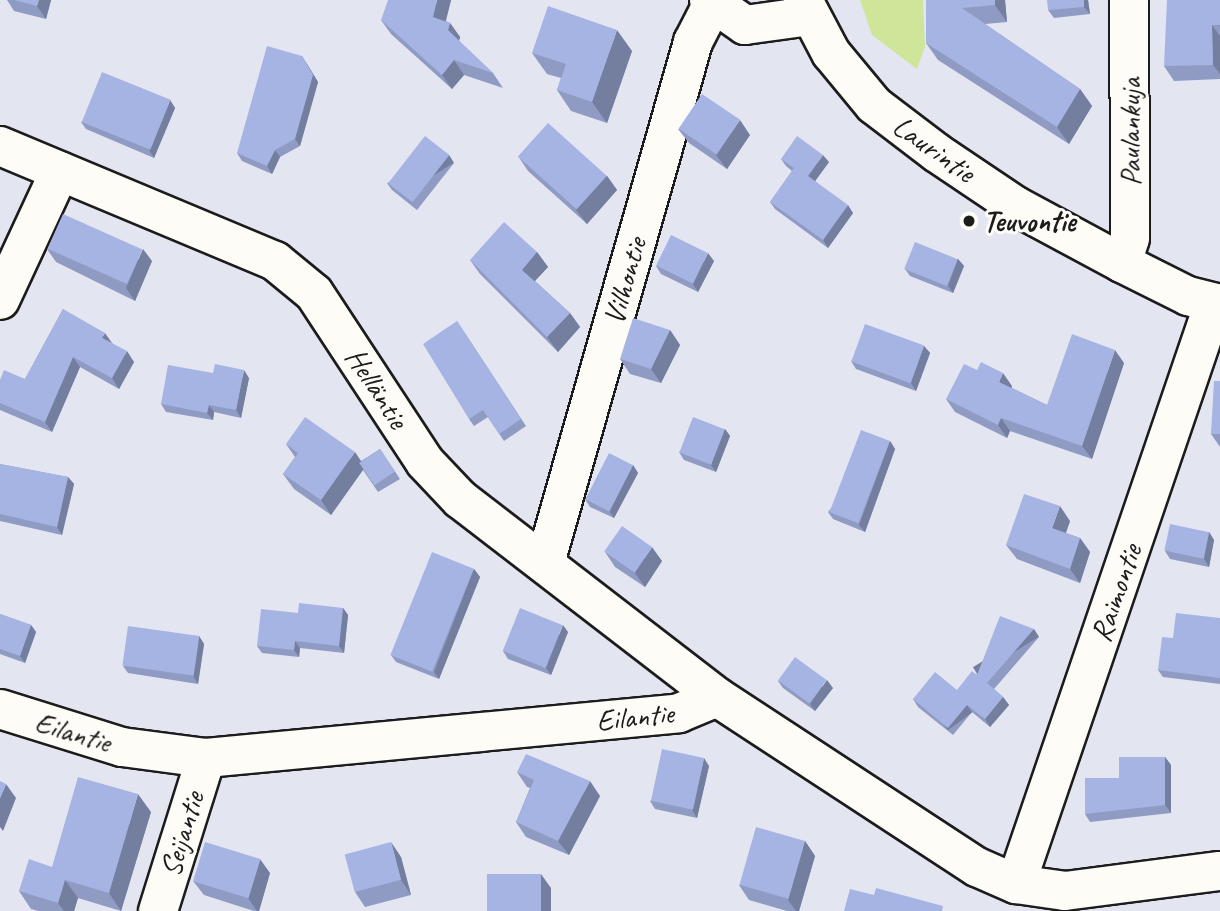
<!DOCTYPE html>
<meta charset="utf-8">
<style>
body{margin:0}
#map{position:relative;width:1220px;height:911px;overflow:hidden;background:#e3e6f1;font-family:Caveat,sans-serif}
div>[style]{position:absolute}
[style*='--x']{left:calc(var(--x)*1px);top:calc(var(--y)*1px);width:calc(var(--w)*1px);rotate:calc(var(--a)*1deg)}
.green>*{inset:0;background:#cfe59a}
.roads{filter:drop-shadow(2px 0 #1c1c1c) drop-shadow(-2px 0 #1c1c1c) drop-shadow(0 2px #1c1c1c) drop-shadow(0 -2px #1c1c1c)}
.minor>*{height:38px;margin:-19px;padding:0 19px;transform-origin:19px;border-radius:19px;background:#fdfcf7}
.wall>*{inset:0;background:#8f9bc3}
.shaded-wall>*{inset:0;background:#747e9f;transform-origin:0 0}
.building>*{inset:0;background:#a6b4e3;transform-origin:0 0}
.dots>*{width:19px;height:19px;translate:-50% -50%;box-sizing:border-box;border:4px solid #fdfcf7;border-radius:50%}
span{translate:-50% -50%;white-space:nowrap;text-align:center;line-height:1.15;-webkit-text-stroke:6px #fdfcf7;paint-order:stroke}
.street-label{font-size:30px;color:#1c1c1c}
.poi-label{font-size:30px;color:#1c1c1c;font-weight:700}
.left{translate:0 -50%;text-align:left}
</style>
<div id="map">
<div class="green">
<div style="clip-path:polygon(860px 0,923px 0,925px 47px,917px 69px,872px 35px)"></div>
</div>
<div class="roads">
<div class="minor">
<div style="--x:709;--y:0;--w:44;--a:34.8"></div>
<div style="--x:745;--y:25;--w:66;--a:-7.9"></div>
<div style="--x:803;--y:0;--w:60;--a:62.2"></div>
<div style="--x:831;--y:53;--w:67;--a:50.4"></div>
<div style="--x:874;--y:105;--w:79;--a:37.3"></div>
<div style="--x:937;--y:153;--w:95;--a:33.9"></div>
<div style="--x:1016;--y:206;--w:120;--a:28.3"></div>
<div style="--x:1122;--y:263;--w:74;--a:26.6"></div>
<div style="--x:1188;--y:296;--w:33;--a:14"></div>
<div style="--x:0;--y:146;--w:298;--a:22.7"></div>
<div style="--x:275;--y:261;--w:50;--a:39.4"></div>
<div style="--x:314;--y:293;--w:202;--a:56.7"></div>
<div style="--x:425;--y:462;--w:51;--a:46.6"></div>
<div style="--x:460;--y:499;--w:324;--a:37.6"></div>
<div style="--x:1122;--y:263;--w:26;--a:-72"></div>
<div style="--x:1130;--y:238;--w:238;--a:-90.2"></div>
<div style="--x:0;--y:300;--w:142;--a:-65.1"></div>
<div style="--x:545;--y:563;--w:542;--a:-74.14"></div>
<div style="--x:693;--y:42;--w:44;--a:-62.9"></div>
<div style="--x:0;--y:709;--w:128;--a:17.3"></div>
<div style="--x:122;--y:747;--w:85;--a:7.5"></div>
<div style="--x:206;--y:758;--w:475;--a:-5.4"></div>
<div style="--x:679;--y:713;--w:41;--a:-22.8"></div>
<div style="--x:717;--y:697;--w:311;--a:33.2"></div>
<div style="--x:977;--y:867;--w:43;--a:23.6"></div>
<div style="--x:1016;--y:884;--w:49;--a:8.1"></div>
<div style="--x:1065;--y:891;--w:156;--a:-7.4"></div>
<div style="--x:1016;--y:884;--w:614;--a:-71.18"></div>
<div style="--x:158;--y:911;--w:160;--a:-72.6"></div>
</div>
</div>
<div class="wall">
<div style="clip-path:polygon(7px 0,51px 0,46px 19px,14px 11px)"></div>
<div style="clip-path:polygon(451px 0,446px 21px,450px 23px,460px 37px,459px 41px,493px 73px,503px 88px,464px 75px,452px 89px,391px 34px,381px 20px)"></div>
<div style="clip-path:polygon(926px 0,1005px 0,1007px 22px,985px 24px,1080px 89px,1092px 106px,1069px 144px,938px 60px,926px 43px)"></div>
<div style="clip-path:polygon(1088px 0,1090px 14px,1054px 18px,1048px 10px)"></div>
<div style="clip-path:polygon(1220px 0,1220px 79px,1174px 81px,1164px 66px)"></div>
<div style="clip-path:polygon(632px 51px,607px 123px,571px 111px,557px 90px,561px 78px,547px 74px,532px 53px)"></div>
<div style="clip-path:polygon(307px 64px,318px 82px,300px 146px,280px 157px,272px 174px,242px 161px,237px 153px)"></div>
<div style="clip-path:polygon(170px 100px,175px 108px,154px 158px,86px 129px,81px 122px)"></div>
<div style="clip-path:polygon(678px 129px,750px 135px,727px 169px,689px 143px)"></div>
<div style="clip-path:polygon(449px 155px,454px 163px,417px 210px,392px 190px,387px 183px)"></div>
<div style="clip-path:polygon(518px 156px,607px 176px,617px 190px,587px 224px,528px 171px)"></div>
<div style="clip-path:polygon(781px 159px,829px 162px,815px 181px,853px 213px,828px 248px,775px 209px,770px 202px,792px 171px,786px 166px)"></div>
<div style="clip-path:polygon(47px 249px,152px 261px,135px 301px,56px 262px)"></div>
<div style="clip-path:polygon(537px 252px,548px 267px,535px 281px,570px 313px,580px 327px,558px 352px,480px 274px,470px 260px)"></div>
<div style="clip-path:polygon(958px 259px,964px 266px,953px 293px,910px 276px,905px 269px)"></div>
<div style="clip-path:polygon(714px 261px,698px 292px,661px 274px,656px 266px)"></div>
<div style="clip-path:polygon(63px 309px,112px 343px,134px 362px,119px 389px,80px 367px,52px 432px,0 410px,0 403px,25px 379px)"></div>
<div style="clip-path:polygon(457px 321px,526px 426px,504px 441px,488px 417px,474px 426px,469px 419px)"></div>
<div style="clip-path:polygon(670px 330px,680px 345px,661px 383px,630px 374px,620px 359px)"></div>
<div style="clip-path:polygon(924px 346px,930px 353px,916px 391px,856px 369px,851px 361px)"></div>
<div style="clip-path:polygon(1124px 363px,1092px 459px,1010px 431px,1007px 438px,955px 412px,946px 399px,1012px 386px,1012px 388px,1047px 405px)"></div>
<div style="clip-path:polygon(213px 373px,249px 378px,241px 418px,214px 412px,213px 420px,166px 412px,161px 404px)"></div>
<div style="clip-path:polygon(1220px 381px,1220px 447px,1211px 434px)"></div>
<div style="clip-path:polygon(725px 429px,730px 436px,716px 472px,684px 460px,679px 452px)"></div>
<div style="clip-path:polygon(890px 441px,895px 449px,865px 532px,833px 519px,828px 512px)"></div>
<div style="clip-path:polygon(286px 444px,361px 461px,380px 449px,400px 479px,378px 492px,363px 470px,331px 515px,294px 489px,283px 474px,295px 457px)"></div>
<div style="clip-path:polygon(0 464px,68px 477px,74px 484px,62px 535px,0 521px)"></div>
<div style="clip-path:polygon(633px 465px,638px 473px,614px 518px,590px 507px,585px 499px)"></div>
<div style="clip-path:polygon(1070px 521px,1066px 533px,1080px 538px,1090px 552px,1080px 583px,1017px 559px,1006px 545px)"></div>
<div style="clip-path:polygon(1209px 532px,1214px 540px,1209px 567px,1170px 559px,1165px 551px)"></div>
<div style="clip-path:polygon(605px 552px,662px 561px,645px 587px,615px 567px)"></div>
<div style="clip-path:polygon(474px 569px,480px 577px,439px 679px,396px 662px,391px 655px)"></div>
<div style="clip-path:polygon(343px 608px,348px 615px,344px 653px,300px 648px,299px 657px,262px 653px,257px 646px,298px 613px)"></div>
<div style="clip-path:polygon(0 614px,31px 625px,36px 632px,25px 663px,0 654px)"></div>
<div style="clip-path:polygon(1220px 618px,1220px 684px,1163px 677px,1158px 670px,1173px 638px)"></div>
<div style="clip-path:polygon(1034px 629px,1039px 637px,994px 689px,1003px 697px,1009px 705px,990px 727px,972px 712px,953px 735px,918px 707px,913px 699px,957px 690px)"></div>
<div style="clip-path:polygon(568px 632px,551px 675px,508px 659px,503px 651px)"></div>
<div style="clip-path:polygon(199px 636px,204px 644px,198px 684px,128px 673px,123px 666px)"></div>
<div style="clip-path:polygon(778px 681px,833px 688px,815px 711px,783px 688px)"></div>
<div style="clip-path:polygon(1165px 757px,1171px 765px,1171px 813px,1090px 822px,1085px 814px,1119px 778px)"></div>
<div style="clip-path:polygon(709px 766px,697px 818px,655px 809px,650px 801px)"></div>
<div style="clip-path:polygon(517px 772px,600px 796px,569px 855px,526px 837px,516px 822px,530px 788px,527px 787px)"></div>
<div style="clip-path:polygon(151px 812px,121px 911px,78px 898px,74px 911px,38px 911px,31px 909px,19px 891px,52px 867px)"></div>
<div style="clip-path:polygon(805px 841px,815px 856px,799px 911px,787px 911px,749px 900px,739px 885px)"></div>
<div style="clip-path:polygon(401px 857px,411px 895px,365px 907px,355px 892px)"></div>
<div style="clip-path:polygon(270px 873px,259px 911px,254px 911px,204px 895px,193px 881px)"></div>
</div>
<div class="shaded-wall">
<div style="clip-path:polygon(39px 0,51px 0,46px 19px,37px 6px)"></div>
<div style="clip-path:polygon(437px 0,451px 0,443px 31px,433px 17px)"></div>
<div style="clip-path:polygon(995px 0,1005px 0,1007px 22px,995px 5px)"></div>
<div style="clip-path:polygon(1084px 0,1088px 0,1090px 14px,1084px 7px)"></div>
<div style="clip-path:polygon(450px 23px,460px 37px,458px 45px,448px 30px)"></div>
<div style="clip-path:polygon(1212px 25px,1220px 36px,1220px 74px,1213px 65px)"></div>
<div style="clip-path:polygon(617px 30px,632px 51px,607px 123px,592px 102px)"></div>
<div style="clip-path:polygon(302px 56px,318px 82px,300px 146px,295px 139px)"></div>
<div style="clip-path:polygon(454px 60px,464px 75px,452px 89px,442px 75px)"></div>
<div style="clip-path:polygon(1080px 89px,1092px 106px,1069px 144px,1057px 127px)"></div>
<div style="clip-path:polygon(170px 100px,175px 108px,154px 158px,149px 150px)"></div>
<div style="clip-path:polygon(740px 120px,750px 135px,727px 169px,716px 155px)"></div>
<div style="clip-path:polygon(275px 150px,280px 157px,272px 174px,267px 166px)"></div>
<div style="left:449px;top:155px;width:9px;height:60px;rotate:58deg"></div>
<div style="clip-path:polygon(823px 155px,829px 162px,813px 184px,808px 176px)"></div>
<div style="clip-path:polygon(607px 176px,617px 190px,587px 224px,576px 210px)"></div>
<div style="clip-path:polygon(848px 205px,853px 213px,828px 248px,823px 240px)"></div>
<div style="clip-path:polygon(143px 249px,152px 261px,135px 301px,126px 288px)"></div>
<div style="clip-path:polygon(537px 252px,548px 267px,532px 284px,522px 270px)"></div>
<div style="clip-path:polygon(708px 253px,714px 261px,698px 292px,693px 284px)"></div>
<div style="clip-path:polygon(958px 259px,964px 266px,953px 293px,948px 286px)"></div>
<div style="clip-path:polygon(570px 313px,580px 327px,558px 352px,547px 337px)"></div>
<div style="clip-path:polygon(670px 330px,680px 345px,661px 383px,651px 369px)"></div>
<div style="clip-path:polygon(105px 333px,112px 343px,102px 338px)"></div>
<div style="clip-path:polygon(924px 346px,930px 353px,916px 391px,911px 383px)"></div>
<div style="clip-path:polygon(1115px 350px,1124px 363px,1092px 459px,1082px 446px)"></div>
<div style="clip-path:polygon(127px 351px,134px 362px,119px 389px,112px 378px)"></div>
<div style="clip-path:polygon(73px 357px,80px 367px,52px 432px,45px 422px)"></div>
<div style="clip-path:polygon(244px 370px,249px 378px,241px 418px,236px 410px)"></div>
<div style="clip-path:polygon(1003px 373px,1012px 386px,1008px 395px,999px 382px)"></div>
<div style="clip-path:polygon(209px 405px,214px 412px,213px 420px,207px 413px)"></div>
<div style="clip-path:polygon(1001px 418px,1010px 431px,1007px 438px,998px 425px)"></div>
<div style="clip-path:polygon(725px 429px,730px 436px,716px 472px,711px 465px)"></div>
<div style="clip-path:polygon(890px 441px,895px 449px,865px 532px,859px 525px)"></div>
<div style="clip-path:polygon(355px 452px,365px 467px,331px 515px,321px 500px)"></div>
<div style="clip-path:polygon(633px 465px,638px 473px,614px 518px,609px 511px)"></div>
<div style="clip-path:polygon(68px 477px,74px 484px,62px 535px,57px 527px)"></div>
<div style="clip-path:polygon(1060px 506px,1070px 521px,1062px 543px,1052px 528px)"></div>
<div style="clip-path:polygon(1209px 532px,1214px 540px,1209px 567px,1204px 559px)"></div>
<div style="clip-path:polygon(1080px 538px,1090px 552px,1080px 583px,1070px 569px)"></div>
<div style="clip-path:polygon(652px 547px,662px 561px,645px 587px,635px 573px)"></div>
<div style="clip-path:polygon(474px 569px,480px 577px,439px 679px,434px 672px)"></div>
<div style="clip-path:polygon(343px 608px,348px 615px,344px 653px,339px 646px)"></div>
<div style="clip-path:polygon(31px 625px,36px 632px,25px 663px,20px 656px)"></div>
<div style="clip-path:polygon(563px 625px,568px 632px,551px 675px,546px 668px)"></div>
<div style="left:1034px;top:629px;width:9px;height:72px;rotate:58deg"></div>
<div style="clip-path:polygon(199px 636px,204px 644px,198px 684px,193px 676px)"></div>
<div style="clip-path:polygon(295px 641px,300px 648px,299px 657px,294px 650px)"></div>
<div style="clip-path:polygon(827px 680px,833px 688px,815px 711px,810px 704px)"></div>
<div style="clip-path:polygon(1003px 697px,1009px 705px,990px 727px,985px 719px)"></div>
<div style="left:967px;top:705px;width:9px;height:30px;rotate:54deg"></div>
<div style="clip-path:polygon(1165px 757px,1171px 765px,1171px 813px,1165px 805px)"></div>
<div style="clip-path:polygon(704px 758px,709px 766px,697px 818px,692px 810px)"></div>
<div style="clip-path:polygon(590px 781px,600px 796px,569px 855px,558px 841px)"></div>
<div style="clip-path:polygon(6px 784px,16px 798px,3px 831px,0 827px,0 798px)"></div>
<div style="clip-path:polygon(138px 794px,151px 812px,121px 911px,109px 893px)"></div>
<div style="clip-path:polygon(805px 841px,815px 856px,799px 911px,796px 911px,788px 900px)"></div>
<div style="clip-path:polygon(391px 842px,401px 857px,411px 895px,401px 880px)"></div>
<div style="clip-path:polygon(260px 859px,270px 873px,259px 911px,257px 911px,248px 898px)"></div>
<div style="clip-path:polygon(541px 874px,551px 888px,551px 911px,541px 911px)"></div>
<div style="clip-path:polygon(65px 880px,78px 898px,74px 911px,64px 911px,58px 903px)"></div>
</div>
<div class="building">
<div style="clip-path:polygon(14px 0,39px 0,37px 6px)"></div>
<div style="clip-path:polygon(388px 0,437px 0,433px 17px,450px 23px,448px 30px,493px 73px,454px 60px,442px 75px,381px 20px)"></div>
<div style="clip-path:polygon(926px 0,995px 0,995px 5px,962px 8px,1080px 89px,1057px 127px,926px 43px)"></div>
<div style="clip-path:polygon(1047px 0,1084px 0,1084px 7px,1048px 10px)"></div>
<div style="clip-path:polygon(1167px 0,1220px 0,1220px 25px,1212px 25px,1213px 65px,1164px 66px)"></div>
<div style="clip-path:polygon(548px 6px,617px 30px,592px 102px,557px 90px,566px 64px,532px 53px)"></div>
<div style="clip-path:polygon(267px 46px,302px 56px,313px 75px,295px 139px,275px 150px,267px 166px,237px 153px)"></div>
<div style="left:102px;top:72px;width:74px;height:54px;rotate:22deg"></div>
<div style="left:702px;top:94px;width:46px;height:42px;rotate:34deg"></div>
<div style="left:548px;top:123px;width:79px;height:45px;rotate:42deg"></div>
<div style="left:425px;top:136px;width:31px;height:60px;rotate:38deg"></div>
<div style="clip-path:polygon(797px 136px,823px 155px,808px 176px,848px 205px,823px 240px,770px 202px,794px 168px,781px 159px)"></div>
<div style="left:63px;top:214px;width:87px;height:38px;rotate:24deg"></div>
<div style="clip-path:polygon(504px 222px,537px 252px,522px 270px,570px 313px,547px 337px,470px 260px)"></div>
<div style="left:671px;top:235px;width:41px;height:34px;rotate:26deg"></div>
<div style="left:915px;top:242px;width:46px;height:29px;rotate:22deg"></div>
<div style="clip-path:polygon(63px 309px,105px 333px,102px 338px,127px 351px,112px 378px,73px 357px,45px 422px,0 403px,0 380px,4px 370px,25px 379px)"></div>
<div style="clip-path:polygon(633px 318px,670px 330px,651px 369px,620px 359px)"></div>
<div style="clip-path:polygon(457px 321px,521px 419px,499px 434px,483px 410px,469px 419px,423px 344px)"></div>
<div style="left:865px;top:324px;width:63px;height:40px;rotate:20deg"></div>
<div style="clip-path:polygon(1072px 334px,1115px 350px,1082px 446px,1001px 418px,998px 425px,946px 399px,964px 364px,977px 370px,981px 362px,1003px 373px,999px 382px,1047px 405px)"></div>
<div style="clip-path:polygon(215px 364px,244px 370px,236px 410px,209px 405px,207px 413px,161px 404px,168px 365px,213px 373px)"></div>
<div style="clip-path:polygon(1214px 381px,1220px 381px,1220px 434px,1211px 434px)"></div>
<div style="clip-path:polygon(305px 417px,355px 452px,321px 500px,283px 474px,298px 453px,286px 444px)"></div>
<div style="left:693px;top:417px;width:34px;height:38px;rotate:21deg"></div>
<div style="left:861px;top:430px;width:31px;height:88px;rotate:21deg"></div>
<div style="left:380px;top:449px;width:27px;height:25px;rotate:56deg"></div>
<div style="left:609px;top:453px;width:27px;height:52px;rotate:27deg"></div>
<div style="clip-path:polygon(0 464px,68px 477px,57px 527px,0 514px)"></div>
<div style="clip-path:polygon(1024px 494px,1060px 506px,1052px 528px,1080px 538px,1070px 569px,1006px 545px)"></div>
<div style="left:1170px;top:524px;width:40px;height:27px;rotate:12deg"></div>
<div style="left:622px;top:526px;width:37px;height:31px;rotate:35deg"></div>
<div style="left:432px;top:552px;width:45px;height:111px;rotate:22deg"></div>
<div style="clip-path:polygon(299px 603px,343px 608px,339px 646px,295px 641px,294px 650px,257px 646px,261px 609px,298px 613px)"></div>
<div style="left:520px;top:608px;width:46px;height:46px;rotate:22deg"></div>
<div style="clip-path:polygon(1176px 613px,1220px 618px,1220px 678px,1158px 670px,1162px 637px,1173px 638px)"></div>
<div style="clip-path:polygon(0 614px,31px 625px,20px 656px,0 649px)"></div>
<div style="clip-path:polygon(1000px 616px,1034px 629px,987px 683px,1003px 697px,985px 719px,967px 705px,948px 728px,913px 699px,935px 672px,957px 690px,972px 671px,977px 675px)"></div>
<div style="left:128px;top:626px;width:72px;height:40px;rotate:8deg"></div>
<div style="left:795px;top:657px;width:39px;height:29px;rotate:36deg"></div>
<div style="left:662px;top:749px;width:43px;height:53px;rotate:12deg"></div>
<div style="clip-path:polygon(526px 754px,590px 781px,558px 841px,516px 822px,534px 780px,517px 772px)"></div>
<div style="clip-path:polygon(1119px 757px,1165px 757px,1165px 805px,1085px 814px,1085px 778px,1119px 778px)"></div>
<div style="clip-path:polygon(78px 777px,138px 794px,109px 893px,65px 880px,58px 903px,19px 891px,29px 859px,52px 867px)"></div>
<div style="clip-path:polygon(0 781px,6px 784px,0 798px)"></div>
<div style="left:756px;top:827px;width:51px;height:60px;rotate:16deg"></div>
<div style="left:205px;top:842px;width:58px;height:41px;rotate:17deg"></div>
<div style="left:391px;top:842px;width:39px;height:48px;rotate:75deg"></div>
<div style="left:487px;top:874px;width:54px;height:37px"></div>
<div style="clip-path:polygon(876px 888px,943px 906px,942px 911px,844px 911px,850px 889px,874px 895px)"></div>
</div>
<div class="dots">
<div style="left:969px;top:221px;background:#1c1c1c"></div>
</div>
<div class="street-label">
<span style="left:1130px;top:132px;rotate:-90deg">Paulankuja</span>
<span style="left:934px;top:149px;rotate:35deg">Laurintie</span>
<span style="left:625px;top:281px;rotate:-74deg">Vilhontie</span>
<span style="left:377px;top:388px;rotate:57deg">Helläntie</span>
<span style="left:1116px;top:593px;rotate:-71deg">Raimontie</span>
<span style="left:635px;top:717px;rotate:-6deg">Eilantie</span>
<span style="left:73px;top:732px;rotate:16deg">Eilantie</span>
<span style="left:182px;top:834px;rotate:-73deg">Seijantie</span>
</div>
<div class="poi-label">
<span class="left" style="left:983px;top:221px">Teuvontie</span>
</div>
</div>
